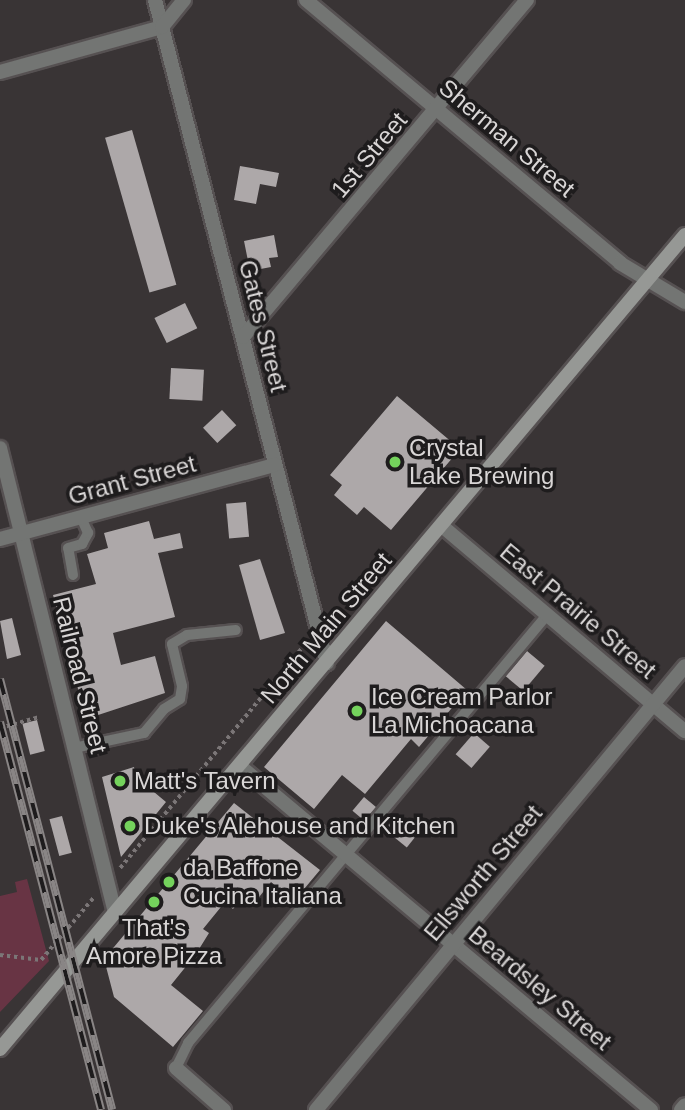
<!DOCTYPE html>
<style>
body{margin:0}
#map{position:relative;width:685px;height:1110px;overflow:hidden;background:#393435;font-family:Helvetica,sans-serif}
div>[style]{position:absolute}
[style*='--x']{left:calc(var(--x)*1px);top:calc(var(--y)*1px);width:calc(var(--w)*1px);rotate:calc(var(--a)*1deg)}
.green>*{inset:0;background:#683444}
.building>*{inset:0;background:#ada8a9;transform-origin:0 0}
.path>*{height:3.5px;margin-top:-1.75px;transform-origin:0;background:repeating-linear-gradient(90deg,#7b7677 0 3.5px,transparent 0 7px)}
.roads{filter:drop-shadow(2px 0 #565152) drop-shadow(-2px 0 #565152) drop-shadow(0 2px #565152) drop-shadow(0 -2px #565152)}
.lane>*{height:10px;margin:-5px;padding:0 5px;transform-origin:5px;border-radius:5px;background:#737573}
.street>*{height:14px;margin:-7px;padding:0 7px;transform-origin:7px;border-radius:7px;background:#737573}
.secondary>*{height:14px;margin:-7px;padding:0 7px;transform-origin:7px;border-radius:7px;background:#969895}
.rail>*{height:8px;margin-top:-4px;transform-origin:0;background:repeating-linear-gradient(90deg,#1e1c1d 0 16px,#898585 0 32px);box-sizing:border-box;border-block:2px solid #898585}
.dots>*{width:19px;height:19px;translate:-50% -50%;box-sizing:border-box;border:4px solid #1e1c1d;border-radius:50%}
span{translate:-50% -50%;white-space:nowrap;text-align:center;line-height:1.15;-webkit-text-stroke:7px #1e1c1d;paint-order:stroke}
.street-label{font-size:24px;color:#d9d6d6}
.poi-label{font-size:24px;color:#d9d6d6}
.left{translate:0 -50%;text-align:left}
</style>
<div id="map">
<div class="green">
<div style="clip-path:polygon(27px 879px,49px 961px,0 1012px,0 896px,17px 892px,15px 882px)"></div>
</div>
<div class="building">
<div style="left:132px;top:130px;width:161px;height:28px;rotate:74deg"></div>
<div style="clip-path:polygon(240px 166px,279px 173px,276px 187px,260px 184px,256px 204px,234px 200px)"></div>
<div style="clip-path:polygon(274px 235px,278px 257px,269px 258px,271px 267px,250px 271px,244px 241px)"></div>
<div style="left:185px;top:303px;width:28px;height:34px;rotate:64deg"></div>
<div style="left:171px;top:368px;width:33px;height:31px;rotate:3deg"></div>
<div style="clip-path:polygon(397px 396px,460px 449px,391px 530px,364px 507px,357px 515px,334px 495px,342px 485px,330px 475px)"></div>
<div style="left:222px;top:410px;width:21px;height:26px;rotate:47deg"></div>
<div style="left:246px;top:502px;width:35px;height:20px;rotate:85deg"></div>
<div style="clip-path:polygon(149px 521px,154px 539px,180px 533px,183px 548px,158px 553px,175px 617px,113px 633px,121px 665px,155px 656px,165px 693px,86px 719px,53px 595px,96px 584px,87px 554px,108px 548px,104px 533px)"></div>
<div style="clip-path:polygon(260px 559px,285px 633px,260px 640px,239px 565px)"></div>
<div style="clip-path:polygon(12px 618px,21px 655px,7px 659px,0 621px)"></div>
<div style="clip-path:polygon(386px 621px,467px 690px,419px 747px,411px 739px,365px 794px,342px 775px,314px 809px,264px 767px)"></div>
<div style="left:527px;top:651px;width:23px;height:33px;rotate:40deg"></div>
<div style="left:37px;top:720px;width:32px;height:15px;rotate:76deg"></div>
<div style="left:474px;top:733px;width:21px;height:28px;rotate:41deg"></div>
<div style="clip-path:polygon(134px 767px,136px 777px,166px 802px,121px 857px,102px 777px)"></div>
<div style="left:364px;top:797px;width:16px;height:18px;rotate:40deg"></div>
<div style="clip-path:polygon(234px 803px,320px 870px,294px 901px,271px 882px,252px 906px,242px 898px,233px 909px,225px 902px,203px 929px,209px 933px,196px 954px,171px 985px,203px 1011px,173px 1047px,114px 997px,104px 959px)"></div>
<div style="left:397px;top:815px;width:28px;height:19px;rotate:39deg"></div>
<div style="left:62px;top:816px;width:38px;height:13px;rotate:75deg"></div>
</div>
<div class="path">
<div style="--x:0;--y:728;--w:41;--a:-15.8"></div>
<div style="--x:120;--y:868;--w:293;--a:-50.4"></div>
<div style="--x:0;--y:955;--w:41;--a:7"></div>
<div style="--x:41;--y:960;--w:82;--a:-49.9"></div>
</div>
<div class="roads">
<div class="lane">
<div style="--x:73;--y:575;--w:27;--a:-100"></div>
<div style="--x:68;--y:548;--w:15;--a:-16"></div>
<div style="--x:82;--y:544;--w:13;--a:-61"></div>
<div style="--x:88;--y:533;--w:17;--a:-114"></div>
<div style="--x:74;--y:748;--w:72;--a:-12.1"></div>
<div style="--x:144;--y:733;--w:31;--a:-50"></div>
<div style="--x:164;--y:709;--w:19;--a:-32"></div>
<div style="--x:180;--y:699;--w:13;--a:-81"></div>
<div style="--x:182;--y:686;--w:43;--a:-103.4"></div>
<div style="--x:172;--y:644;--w:17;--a:-31"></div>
<div style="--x:187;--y:635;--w:49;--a:-5.8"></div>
<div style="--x:176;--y:1068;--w:28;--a:-64"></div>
<div style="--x:188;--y:1043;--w:559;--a:-50.01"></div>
</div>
<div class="street">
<div style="--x:155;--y:0;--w:685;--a:75.46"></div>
<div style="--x:306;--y:0;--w:410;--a:39.9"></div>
<div style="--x:620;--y:263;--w:76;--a:31"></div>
<div style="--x:0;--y:72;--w:168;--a:-15.5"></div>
<div style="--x:162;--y:27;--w:35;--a:-51"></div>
<div style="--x:243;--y:337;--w:441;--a:-49.9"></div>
<div style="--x:0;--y:448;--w:479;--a:76.1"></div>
<div style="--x:442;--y:526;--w:318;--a:40.2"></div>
<div style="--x:0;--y:539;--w:285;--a:-15.1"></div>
<div style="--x:240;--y:766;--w:536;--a:39.93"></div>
<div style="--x:176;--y:1068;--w:64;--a:41.2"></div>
<div style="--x:316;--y:1110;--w:577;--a:-50.27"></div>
<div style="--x:681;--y:1110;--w:6;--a:-51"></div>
</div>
<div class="secondary">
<div style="--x:0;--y:1049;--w:1064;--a:-49.92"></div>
</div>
</div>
<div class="rail">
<div style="--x:0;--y:679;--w:445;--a:75.4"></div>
<div style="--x:0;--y:722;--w:401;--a:75.4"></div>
</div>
<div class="dots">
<div style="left:395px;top:462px;background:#74d25c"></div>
<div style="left:357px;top:711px;background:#74d25c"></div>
<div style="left:120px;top:781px;background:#74d25c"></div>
<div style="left:130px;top:826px;background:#74d25c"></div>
<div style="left:169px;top:882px;background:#74d25c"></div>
<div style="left:154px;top:902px;background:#74d25c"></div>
</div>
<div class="street-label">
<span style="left:507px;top:138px;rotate:40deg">Sherman Street</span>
<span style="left:369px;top:155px;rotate:-50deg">1st Street</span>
<span style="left:263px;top:326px;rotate:76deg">Gates Street</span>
<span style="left:132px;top:480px;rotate:-15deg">Grant Street</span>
<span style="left:578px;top:611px;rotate:40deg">East Prairie Street</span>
<span style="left:326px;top:628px;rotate:-50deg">North Main Street</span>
<span style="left:80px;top:675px;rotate:76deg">Railroad Street</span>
<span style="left:483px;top:873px;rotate:-50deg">Ellsworth Street</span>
<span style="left:540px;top:988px;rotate:40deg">Beardsley Street</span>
</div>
<div class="poi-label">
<span class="left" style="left:409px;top:462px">Crystal<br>Lake Brewing</span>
<span class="left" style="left:371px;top:711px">Ice Cream Parlor<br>La Michoacana</span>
<span class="left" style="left:134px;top:781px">Matt's Tavern</span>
<span class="left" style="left:144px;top:826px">Duke's Alehouse and Kitchen</span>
<span class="left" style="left:183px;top:882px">da Baffone<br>Cucina Italiana</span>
<span style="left:154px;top:942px">That's<br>Amore Pizza</span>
</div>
</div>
